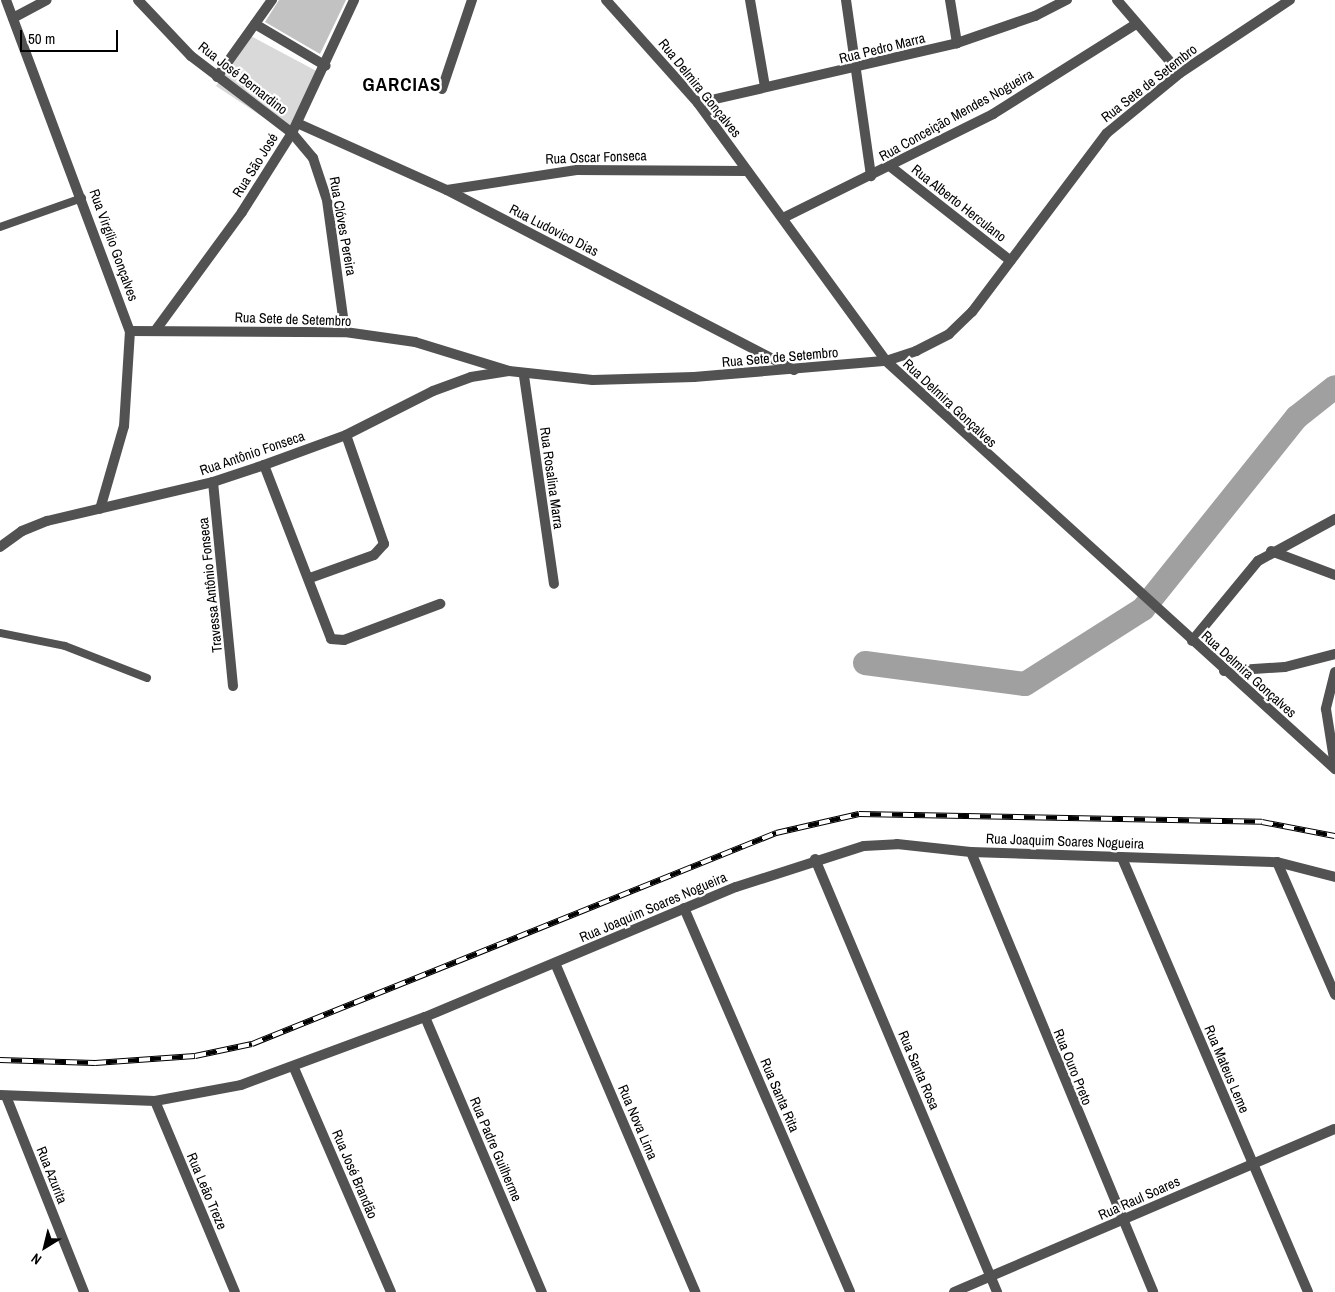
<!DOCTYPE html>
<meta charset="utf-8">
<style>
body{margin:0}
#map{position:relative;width:1335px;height:1292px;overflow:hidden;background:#fff;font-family:"Archivo Narrow",sans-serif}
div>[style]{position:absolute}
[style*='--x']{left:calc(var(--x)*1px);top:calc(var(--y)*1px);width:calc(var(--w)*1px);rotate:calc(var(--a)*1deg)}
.green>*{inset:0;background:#d9d9d9}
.river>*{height:24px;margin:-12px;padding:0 12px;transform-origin:12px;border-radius:12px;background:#a0a0a0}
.building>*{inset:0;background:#c2c2c2}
.service>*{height:8px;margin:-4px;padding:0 4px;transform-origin:4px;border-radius:4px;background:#525252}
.minor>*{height:10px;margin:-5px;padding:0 5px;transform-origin:5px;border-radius:5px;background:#525252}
.tertiary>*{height:10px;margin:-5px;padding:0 5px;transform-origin:5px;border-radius:5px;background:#525252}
.rail>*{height:5.5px;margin-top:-2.75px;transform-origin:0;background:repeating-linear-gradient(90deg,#fff 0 11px,#000 0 22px);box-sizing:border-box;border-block:1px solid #000}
span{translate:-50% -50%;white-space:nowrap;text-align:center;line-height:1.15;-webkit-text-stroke:4.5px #fff;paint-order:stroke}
.street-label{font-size:14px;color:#000}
.district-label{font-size:19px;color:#000;font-weight:700;letter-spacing:1px}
.north{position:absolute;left:20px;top:1222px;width:50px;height:50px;-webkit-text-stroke:4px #fff;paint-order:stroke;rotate:216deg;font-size:14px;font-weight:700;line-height:20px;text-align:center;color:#000}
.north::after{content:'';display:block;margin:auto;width:18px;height:22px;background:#000;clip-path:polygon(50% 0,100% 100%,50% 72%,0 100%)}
.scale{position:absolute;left:20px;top:30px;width:98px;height:22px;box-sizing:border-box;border:2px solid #000;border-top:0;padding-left:6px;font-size:15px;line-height:18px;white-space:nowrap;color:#000;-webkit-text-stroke:4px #fff;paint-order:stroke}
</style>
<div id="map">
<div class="green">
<div style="clip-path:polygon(249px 35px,322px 74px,290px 135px,216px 86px)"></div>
</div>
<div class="river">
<div style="--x:865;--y:663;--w:161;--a:7.5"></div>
<div style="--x:1025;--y:684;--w:140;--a:-32.4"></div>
<div style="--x:1143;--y:609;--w:246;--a:-51.3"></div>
<div style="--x:1297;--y:417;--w:48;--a:-38.3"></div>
</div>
<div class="building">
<div style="clip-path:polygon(279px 0,346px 0,320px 54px,265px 22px)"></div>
</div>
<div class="service">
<div style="--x:0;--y:227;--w:87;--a:-19.5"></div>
<div style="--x:0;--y:633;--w:66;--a:11.3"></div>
<div style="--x:65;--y:646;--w:88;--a:21.3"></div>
</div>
<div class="minor">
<div style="--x:6;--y:0;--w:353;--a:69.5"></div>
<div style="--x:130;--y:331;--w:95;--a:93.6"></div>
<div style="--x:124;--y:426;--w:86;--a:106.1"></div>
<div style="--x:138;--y:0;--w:77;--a:46.6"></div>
<div style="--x:191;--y:56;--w:127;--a:37.3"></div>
<div style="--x:292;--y:133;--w:33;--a:50"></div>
<div style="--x:313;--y:158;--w:44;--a:71.6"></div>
<div style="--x:327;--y:200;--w:133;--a:82.2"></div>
<div style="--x:750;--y:0;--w:88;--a:80.2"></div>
<div style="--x:846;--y:0;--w:178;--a:81.9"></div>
<div style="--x:950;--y:0;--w:44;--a:80.8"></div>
<div style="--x:1117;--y:0;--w:96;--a:49.2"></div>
<div style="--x:13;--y:18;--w:38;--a:-28"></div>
<div style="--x:255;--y:24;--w:82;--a:30.6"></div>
<div style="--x:217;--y:77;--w:95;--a:-54.5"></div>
<div style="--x:442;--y:89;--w:94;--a:-71.4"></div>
<div style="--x:698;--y:103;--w:266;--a:-13"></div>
<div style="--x:957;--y:43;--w:83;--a:-19.1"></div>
<div style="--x:1035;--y:16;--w:36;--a:-27"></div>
<div style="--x:297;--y:123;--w:164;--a:24.1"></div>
<div style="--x:447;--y:190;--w:391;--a:27.4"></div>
<div style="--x:891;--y:167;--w:152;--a:38.1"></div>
<div style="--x:447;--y:190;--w:131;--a:-8.8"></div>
<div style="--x:576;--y:170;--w:171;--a:0.3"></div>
<div style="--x:783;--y:218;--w:234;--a:-26.3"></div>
<div style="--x:993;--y:114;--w:169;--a:-32.2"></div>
<div style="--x:130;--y:331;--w:215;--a:0.3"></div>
<div style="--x:345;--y:332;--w:71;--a:8.1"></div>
<div style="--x:415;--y:342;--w:98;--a:17.1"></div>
<div style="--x:155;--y:331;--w:147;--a:-53.8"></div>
<div style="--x:242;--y:212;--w:93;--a:-57.7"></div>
<div style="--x:292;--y:133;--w:147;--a:-65"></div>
<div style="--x:524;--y:376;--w:210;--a:81.8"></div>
<div style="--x:264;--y:465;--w:186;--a:68.9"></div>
<div style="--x:331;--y:639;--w:13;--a:4"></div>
<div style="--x:344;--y:640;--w:103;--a:-20.6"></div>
<div style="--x:213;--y:482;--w:205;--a:84.4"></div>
<div style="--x:1271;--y:551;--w:68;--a:20.6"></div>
<div style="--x:310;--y:578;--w:68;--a:-19.8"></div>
<div style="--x:374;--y:555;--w:15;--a:-48"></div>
<div style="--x:384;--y:544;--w:115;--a:-109.2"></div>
<div style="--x:1192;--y:641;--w:104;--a:-50.5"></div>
<div style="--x:1258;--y:561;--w:88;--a:-28.6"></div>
<div style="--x:1224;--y:671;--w:61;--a:-3.8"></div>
<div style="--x:1285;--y:667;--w:52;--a:-14.6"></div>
<div style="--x:1335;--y:672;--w:38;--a:104"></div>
<div style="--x:1326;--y:709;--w:58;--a:81"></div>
<div style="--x:971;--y:852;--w:476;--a:67.5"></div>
<div style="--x:1122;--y:858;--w:472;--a:66.8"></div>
<div style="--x:815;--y:859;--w:470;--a:67.2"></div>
<div style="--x:1277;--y:862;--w:145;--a:66.4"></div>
<div style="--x:684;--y:908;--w:418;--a:66.6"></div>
<div style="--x:555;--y:963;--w:358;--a:66.9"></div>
<div style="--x:425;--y:1017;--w:299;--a:67"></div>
<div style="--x:294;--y:1068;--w:244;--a:66.6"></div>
<div style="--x:0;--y:1095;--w:155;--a:2.2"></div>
<div style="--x:155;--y:1101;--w:87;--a:-10.5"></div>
<div style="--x:241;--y:1085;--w:196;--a:-20.3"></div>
<div style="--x:425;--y:1017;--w:337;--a:-22.7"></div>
<div style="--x:736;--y:887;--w:134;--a:-17.8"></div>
<div style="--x:864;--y:846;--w:33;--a:-3"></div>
<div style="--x:897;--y:844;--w:74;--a:6.2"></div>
<div style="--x:971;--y:852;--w:306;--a:1.9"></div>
<div style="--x:1277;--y:862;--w:60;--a:14.5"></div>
<div style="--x:6;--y:1096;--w:211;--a:68.3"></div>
<div style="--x:155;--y:1101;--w:207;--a:67.3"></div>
<div style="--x:954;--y:1292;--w:414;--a:-23.2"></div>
</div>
<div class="tertiary">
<div style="--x:606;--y:0;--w:138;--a:48.2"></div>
<div style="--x:698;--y:103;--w:319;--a:53.9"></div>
<div style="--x:886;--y:361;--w:607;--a:42.26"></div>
<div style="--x:0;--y:547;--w:27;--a:-36"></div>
<div style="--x:22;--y:531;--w:27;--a:-22"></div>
<div style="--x:47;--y:521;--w:171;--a:-13.2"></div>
<div style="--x:213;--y:482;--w:54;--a:-18.4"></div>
<div style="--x:264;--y:465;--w:87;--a:-20.1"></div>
<div style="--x:346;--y:435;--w:97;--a:-26.8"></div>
<div style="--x:433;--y:391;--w:40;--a:-20.2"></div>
<div style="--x:471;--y:377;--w:38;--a:-9"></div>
<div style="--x:509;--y:371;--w:84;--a:6.1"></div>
<div style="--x:593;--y:380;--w:101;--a:-1.7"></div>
<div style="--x:694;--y:377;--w:193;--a:-4.8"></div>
<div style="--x:886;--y:361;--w:32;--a:-18"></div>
<div style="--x:916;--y:351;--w:37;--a:-27"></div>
<div style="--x:949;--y:334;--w:32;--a:-44"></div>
<div style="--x:972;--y:312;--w:224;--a:-53"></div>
<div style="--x:1107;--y:133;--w:94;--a:-39.4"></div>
<div style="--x:1180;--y:73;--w:132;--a:-33.6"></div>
</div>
<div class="rail">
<div style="--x:0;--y:1060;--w:95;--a:1.8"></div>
<div style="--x:95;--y:1063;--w:100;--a:-4"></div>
<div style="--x:195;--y:1056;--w:58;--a:-11.9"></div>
<div style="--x:252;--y:1044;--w:565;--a:-21.93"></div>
<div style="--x:776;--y:833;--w:85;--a:-12.9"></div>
<div style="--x:859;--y:814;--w:403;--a:1.1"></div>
<div style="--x:1262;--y:822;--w:74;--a:10.9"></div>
</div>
<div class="street-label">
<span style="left:882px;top:48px;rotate:-14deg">Rua Pedro Marra</span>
<span style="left:243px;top:78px;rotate:38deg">Rua José Bernardino</span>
<span style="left:1149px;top:83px;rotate:-38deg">Rua Sete de Setembro</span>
<span style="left:700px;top:88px;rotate:51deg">Rua Delmira Gonçalves</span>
<span style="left:956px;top:115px;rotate:-29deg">Rua Conceição Mendes Nogueira</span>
<span style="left:596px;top:157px;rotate:-2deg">Rua Oscar Fonseca</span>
<span style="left:255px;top:165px;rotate:-58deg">Rua São José</span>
<span style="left:959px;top:203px;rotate:38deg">Rua Alberto Herculano</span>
<span style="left:343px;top:226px;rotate:80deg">Rua Clóves Pereira</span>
<span style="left:554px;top:230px;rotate:27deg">Rua Ludovico Dias</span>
<span style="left:114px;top:245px;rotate:70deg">Rua Virgílio Gonçalves</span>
<span style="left:293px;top:319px;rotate:2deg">Rua Sete de Setembro</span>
<span style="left:780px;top:357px;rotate:-5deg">Rua Sete de Setembro</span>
<span style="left:950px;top:403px;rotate:43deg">Rua Delmira Gonçalves</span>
<span style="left:252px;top:453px;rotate:-19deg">Rua Antônio Fonseca</span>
<span style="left:552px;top:478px;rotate:82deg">Rua Rosalina Marra</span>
<span style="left:210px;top:585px;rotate:-96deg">Travessa Antônio Fonseca</span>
<span style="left:1249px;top:674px;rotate:42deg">Rua Delmira Gonçalves</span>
<span style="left:1065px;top:841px;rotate:2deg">Rua Joaquim Soares Nogueira</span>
<span style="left:653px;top:907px;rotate:-23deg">Rua Joaquim Soares Nogueira</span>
<span style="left:1073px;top:1067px;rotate:68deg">Rua Ouro Preto</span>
<span style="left:1227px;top:1069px;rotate:67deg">Rua Mateus Leme</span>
<span style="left:919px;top:1070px;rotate:67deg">Rua Santa Rosa</span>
<span style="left:780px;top:1095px;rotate:67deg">Rua Santa Rita</span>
<span style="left:638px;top:1122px;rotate:67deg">Rua Nova Lima</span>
<span style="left:496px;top:1149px;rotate:67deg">Rua Padre Guilherme</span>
<span style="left:355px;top:1174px;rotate:67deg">Rua José Brandão</span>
<span style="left:52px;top:1175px;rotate:68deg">Rua Azurita</span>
<span style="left:207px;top:1191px;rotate:67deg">Rua Leão Treze</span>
<span style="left:1139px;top:1198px;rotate:-24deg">Rua Raul Soares</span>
</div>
<div class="district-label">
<span style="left:402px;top:85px">GARCIAS</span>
</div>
<div class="north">N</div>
<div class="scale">50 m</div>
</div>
